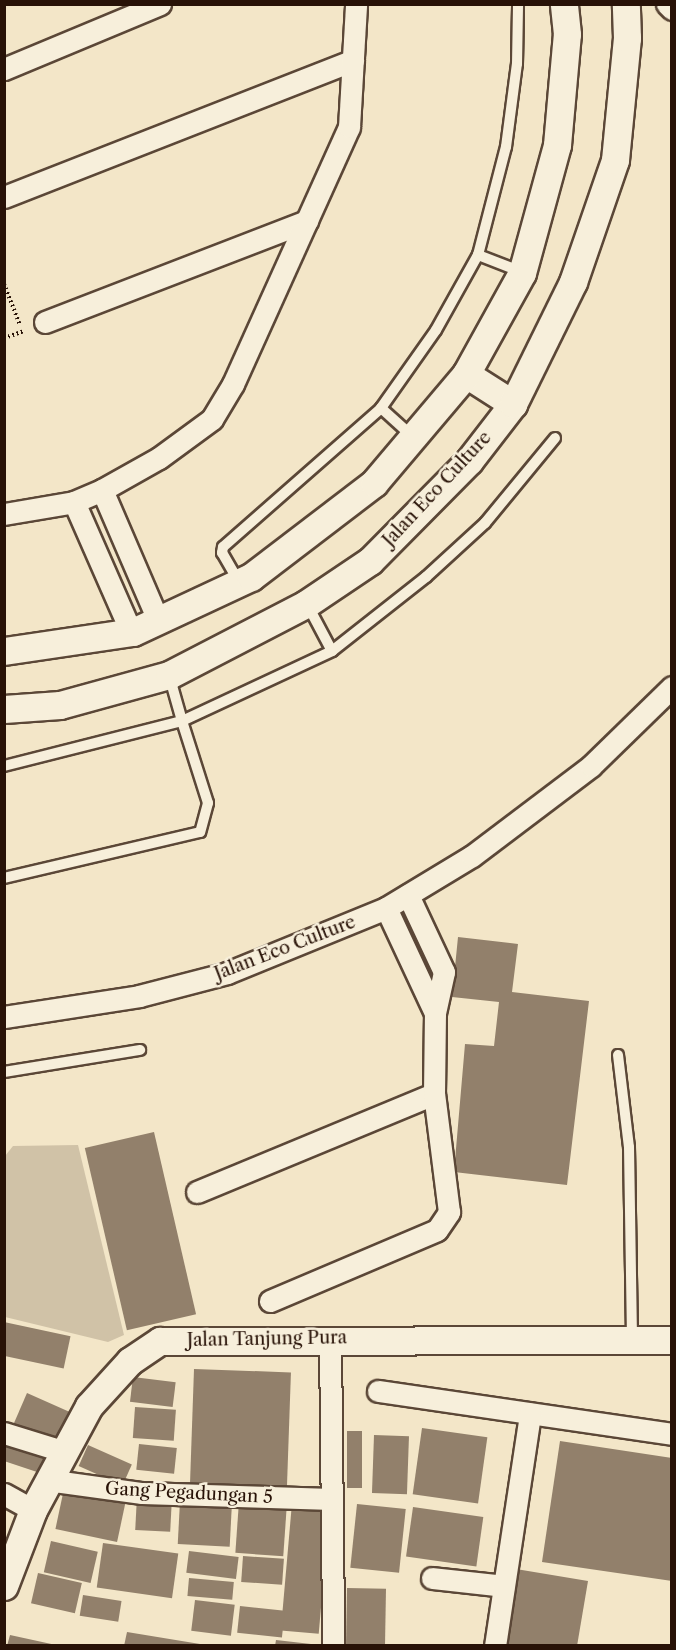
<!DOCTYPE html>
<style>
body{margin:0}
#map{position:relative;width:676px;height:1650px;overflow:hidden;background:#f3e6c8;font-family:"Libre Caslon Text",serif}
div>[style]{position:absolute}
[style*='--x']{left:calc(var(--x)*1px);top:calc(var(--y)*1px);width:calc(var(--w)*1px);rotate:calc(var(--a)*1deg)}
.green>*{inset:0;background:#d0c2a7}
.building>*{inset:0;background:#92806b;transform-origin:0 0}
.path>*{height:4px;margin-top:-2px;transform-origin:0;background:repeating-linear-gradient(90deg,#281207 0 1.5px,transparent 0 4.5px)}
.roads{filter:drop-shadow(2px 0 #5b4737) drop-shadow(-2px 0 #5b4737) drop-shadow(0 2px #5b4737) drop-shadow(0 -2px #5b4737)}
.service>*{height:10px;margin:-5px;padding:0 5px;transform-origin:5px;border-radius:5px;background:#f7efdb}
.minor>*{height:21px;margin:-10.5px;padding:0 10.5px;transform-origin:10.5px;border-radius:10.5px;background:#f7efdb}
.tertiary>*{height:27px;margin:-13.5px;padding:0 13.5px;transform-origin:13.5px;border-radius:13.5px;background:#f7efdb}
span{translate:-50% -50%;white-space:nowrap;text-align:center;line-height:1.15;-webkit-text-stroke:5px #f7efdb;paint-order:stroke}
.street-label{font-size:18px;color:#281207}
.frame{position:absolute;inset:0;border:6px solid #281207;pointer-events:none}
</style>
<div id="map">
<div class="green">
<div style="clip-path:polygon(78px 1145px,124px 1335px,108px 1342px,5px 1317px,5px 1156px,13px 1146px)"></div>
</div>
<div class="building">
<div style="clip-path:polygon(458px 937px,518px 944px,512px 992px,589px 1001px,567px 1185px,454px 1172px,465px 1044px,494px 1046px,499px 1002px,452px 997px)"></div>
<div style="left:154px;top:1132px;width:187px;height:71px;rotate:77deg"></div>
<div style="left:4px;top:1322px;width:68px;height:33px;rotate:12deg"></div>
<div style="left:194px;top:1369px;width:97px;height:115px;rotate:2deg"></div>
<div style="left:133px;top:1377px;width:43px;height:25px;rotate:7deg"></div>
<div style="clip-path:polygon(27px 1393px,72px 1413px,58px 1443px,11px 1430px)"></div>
<div style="left:135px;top:1407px;width:41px;height:31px;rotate:4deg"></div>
<div style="left:422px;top:1428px;width:66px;height:67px;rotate:8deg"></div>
<div style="left:347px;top:1431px;width:15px;height:57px"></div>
<div style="left:374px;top:1435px;width:35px;height:58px;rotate:2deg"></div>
<div style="clip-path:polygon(4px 1441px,47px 1452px,40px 1473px,4px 1461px)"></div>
<div style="clip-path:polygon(560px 1441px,672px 1458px,672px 1581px,542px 1562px)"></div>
<div style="left:139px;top:1444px;width:38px;height:26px;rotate:6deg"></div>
<div style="left:88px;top:1445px;width:48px;height:23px;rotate:24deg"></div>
<div style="left:65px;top:1484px;width:63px;height:46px;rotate:12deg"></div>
<div style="left:137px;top:1496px;width:35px;height:34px;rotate:3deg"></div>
<div style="left:180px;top:1501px;width:52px;height:43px;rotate:3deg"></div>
<div style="left:239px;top:1501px;width:48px;height:52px;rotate:4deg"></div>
<div style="left:292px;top:1503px;width:38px;height:128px;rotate:5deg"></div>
<div style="left:357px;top:1504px;width:49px;height:64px;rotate:6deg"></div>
<div style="left:413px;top:1507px;width:71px;height:50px;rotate:8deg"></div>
<div style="left:51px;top:1541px;width:48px;height:32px;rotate:13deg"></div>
<div style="left:103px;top:1543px;width:76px;height:45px;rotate:8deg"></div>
<div style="left:189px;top:1551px;width:50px;height:22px;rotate:7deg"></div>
<div style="left:243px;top:1556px;width:41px;height:26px;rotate:4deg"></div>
<div style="clip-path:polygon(516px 1569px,588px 1581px,577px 1646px,504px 1646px)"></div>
<div style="left:38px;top:1573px;width:45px;height:31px;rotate:13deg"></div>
<div style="left:189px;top:1578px;width:45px;height:18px;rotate:5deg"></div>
<div style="left:347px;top:1588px;width:39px;height:58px;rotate:1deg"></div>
<div style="left:83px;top:1595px;width:39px;height:21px;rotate:9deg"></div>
<div style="left:195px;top:1600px;width:40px;height:31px;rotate:7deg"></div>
<div style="left:240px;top:1606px;width:45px;height:27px;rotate:6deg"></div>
<div style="clip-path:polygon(127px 1632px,200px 1644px,200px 1646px,124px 1646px)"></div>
<div style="clip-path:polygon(10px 1635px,56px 1645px,56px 1646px,7px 1646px)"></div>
<div style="clip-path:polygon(276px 1640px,311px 1644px,311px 1646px,275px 1646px)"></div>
</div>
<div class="path">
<div style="--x:4;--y:284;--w:44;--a:68.7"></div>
<div style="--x:4;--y:338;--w:21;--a:-19"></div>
</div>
<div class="roads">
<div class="service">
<div style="--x:478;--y:255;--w:47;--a:21.1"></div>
<div style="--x:381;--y:408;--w:42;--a:42.1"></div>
<div style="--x:239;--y:582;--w:34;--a:-120"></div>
<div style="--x:222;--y:553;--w:6;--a:-81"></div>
<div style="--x:223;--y:547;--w:210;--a:-41.3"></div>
<div style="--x:381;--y:408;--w:95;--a:-54.8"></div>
<div style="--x:436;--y:330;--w:86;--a:-60.8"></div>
<div style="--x:478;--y:255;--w:112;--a:-75.5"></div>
<div style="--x:506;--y:147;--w:84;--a:-82.5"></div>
<div style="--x:517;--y:64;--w:60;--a:-89"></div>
<div style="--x:307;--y:604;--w:53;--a:62"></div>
<div style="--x:169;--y:675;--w:48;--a:74.2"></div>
<div style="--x:182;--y:721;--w:166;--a:-25"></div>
<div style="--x:332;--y:651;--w:120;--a:-38.2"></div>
<div style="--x:426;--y:577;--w:80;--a:-42.5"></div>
<div style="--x:485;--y:523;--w:110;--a:-50.5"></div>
<div style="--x:4;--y:766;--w:184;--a:-14.2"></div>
<div style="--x:182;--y:721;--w:86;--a:72.4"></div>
<div style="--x:208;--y:803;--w:30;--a:105"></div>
<div style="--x:200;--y:832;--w:201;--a:166.8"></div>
<div style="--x:618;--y:1055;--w:93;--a:83.2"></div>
<div style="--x:629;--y:1147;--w:190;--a:89.1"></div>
<div style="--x:4;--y:1072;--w:138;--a:-9.2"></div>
</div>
<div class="minor">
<div style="--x:667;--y:4;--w:7;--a:45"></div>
<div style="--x:4;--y:69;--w:169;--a:-22.6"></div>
<div style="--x:4;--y:197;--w:375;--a:-21.4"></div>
<div style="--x:45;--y:322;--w:281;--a:-21.1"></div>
<div style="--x:102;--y:490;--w:142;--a:66.7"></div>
<div style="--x:74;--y:502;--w:142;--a:66.3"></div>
<div style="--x:4;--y:514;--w:71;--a:-9.7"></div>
<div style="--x:74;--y:502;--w:30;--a:-23"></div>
<div style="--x:102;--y:490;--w:65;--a:-29.3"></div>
<div style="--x:159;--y:458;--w:66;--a:-36.3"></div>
<div style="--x:212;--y:419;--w:41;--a:-59"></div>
<div style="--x:233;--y:384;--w:282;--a:-65.7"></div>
<div style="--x:349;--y:127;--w:123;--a:-86.7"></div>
<div style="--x:386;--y:908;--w:116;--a:65"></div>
<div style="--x:4;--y:1017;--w:137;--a:-8.8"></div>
<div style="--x:139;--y:996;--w:91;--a:-14.6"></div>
<div style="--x:227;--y:973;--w:172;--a:-22.2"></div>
<div style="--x:386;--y:908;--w:100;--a:-31.2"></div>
<div style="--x:472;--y:856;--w:149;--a:-37.1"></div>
<div style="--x:591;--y:766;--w:113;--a:-44.3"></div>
<div style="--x:197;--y:1192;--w:256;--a:-22.5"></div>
<div style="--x:270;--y:1301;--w:181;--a:-23"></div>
<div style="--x:437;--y:1230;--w:22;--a:-56"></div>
<div style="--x:449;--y:1212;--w:119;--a:-97.2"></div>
<div style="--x:434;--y:1094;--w:81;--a:-89.3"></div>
<div style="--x:435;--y:1013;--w:42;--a:-77.6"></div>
<div style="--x:444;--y:972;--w:85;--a:-115.1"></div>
<div style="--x:330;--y:1338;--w:308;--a:89.4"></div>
<div style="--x:378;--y:1391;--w:297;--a:8.3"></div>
<div style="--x:4;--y:1433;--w:61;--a:17.2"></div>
<div style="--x:47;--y:1480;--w:96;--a:7.8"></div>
<div style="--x:142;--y:1493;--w:190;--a:1.8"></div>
<div style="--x:4;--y:1494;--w:33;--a:29"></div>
<div style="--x:432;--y:1578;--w:72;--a:6.3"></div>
<div style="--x:495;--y:1646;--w:235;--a:-81.4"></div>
</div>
<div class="tertiary">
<div style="--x:466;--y:374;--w:56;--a:32.6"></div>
<div style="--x:4;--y:651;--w:130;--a:-8.4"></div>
<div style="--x:133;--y:632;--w:130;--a:-25"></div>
<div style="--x:251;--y:577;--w:155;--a:-37.4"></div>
<div style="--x:374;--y:483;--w:143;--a:-49.8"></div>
<div style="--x:466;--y:374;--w:115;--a:-61"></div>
<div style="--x:522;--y:273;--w:133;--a:-74.7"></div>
<div style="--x:557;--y:145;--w:111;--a:-84.9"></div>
<div style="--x:567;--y:34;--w:30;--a:-96"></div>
<div style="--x:4;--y:709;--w:56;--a:-4.1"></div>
<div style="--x:60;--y:705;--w:113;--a:-15.4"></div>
<div style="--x:169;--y:675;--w:154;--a:-27.4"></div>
<div style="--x:306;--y:604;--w:77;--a:-33.9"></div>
<div style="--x:370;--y:561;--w:141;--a:-45.3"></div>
<div style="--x:469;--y:461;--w:72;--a:-52.3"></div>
<div style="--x:513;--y:404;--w:136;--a:-63.8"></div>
<div style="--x:573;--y:282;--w:129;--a:-71"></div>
<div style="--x:615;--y:160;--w:123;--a:-84.4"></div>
<div style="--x:627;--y:38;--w:34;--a:-92"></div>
<div style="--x:4;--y:1586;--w:81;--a:-69.1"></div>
<div style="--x:33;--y:1510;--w:118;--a:-61.7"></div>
<div style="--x:89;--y:1406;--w:61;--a:-47.7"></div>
<div style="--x:130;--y:1361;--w:36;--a:-34"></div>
<div style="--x:160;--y:1341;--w:512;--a:-0.11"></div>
</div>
</div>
<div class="street-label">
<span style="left:437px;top:489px;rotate:-47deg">Jalan Eco Culture</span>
<span style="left:285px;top:948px;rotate:-21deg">Jalan Eco Culture</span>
<span style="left:267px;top:1339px;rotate:-1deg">Jalan Tanjung Pura</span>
<span style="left:189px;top:1493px;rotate:3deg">Gang Pegadungan 5</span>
</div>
<div class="frame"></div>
</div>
